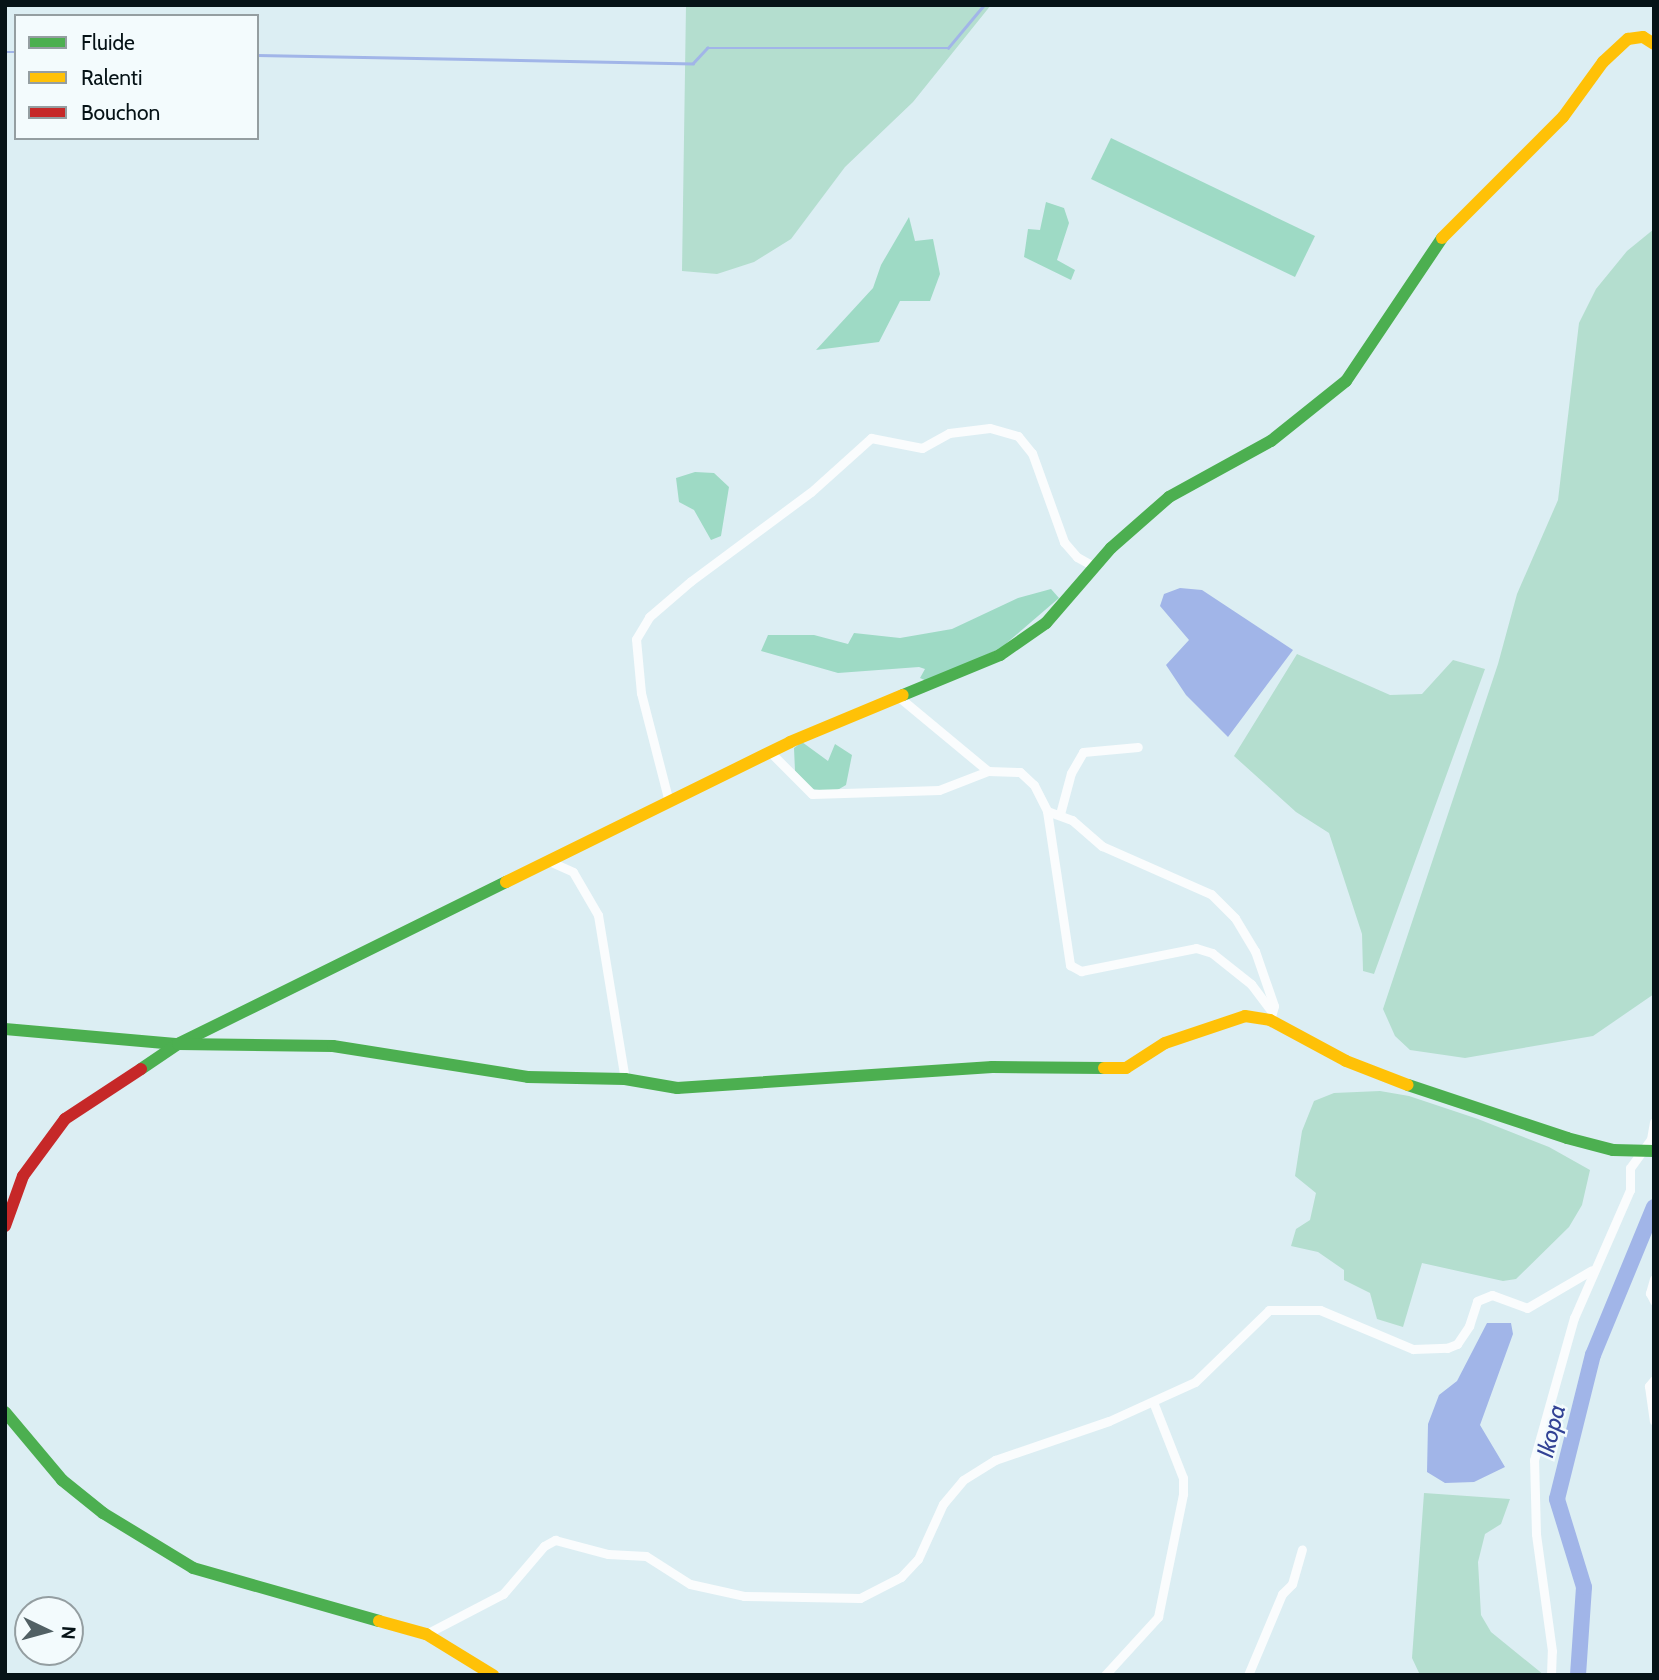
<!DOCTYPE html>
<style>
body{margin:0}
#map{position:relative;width:1659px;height:1680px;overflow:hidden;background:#dceef3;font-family:Cabin,sans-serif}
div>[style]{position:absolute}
.green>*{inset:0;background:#b4decf}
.forest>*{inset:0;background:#9edac5}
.water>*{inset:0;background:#a1b5e8}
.stream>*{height:2.5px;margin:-1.25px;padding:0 1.25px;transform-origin:1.25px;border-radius:1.25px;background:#a1b5e8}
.river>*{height:16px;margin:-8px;padding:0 8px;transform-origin:8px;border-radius:8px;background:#a1b5e8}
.street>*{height:9px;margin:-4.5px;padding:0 4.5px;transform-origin:4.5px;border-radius:4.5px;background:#fafcfd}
.fast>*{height:12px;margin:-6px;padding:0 6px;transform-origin:6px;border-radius:6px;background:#4caf50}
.slow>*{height:12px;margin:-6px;padding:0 6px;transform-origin:6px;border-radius:6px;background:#ffc107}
.jam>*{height:12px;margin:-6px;padding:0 6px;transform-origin:6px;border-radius:6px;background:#c62828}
span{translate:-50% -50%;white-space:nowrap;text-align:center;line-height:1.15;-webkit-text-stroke:5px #f3fbfd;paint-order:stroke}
.water-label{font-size:24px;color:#324295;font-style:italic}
.frame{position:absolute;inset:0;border:7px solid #061317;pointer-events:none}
.legend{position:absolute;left:14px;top:14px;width:245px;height:126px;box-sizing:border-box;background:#f3fbfd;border:2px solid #949ea1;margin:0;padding:9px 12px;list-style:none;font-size:21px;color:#061317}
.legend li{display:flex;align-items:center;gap:14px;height:35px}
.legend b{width:35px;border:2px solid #949ea1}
.north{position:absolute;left:14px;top:1596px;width:70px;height:70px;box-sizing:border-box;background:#f3fbfd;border:2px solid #949ea1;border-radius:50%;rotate:95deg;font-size:19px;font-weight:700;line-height:28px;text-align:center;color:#061317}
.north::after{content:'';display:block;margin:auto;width:24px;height:32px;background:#516064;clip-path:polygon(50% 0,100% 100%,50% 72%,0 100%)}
</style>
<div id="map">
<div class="green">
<i style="clip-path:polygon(686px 5px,991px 5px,913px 102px,845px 167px,791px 239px,754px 262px,717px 274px,682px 271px)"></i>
<i style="clip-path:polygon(1654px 229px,1654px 994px,1593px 1036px,1465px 1058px,1410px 1050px,1395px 1036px,1383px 1009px,1498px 664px,1517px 594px,1558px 500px,1579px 323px,1596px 289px,1627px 251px)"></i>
<i style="clip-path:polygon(1297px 654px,1390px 695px,1422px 694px,1453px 660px,1485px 669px,1374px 974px,1363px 971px,1362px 934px,1329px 833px,1296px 812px,1234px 756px)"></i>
<i style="clip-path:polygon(1380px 1091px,1409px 1096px,1478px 1119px,1549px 1147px,1590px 1170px,1582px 1205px,1569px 1227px,1516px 1279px,1503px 1281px,1422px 1263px,1403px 1327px,1377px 1319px,1370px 1293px,1344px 1280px,1344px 1270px,1318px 1252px,1291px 1246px,1296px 1229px,1310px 1220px,1316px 1193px,1295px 1176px,1302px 1131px,1314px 1101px,1334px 1093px)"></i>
<i style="clip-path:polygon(1424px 1493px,1510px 1499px,1501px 1524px,1485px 1534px,1478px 1562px,1481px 1615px,1491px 1632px,1544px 1675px,1420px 1675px,1412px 1658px)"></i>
</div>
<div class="forest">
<i style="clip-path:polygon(1111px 138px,1315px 236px,1295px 277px,1091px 179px)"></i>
<i style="clip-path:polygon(1046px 202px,1064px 208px,1069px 223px,1057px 260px,1075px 270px,1071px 280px,1024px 257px,1028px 229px,1040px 230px)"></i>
<i style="clip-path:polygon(909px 217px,915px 241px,933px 239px,940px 274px,930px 301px,900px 301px,879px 342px,816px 350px,873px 288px,881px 265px)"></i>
<i style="clip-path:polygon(695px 472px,714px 473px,729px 487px,721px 536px,711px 540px,694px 510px,679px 502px,676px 478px)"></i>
<i style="clip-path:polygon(1051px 589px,1059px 598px,1001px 648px,929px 682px,920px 678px,925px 669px,919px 667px,838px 673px,761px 651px,768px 635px,814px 635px,848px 644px,854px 633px,900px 638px,952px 629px,1018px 598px)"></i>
<i style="clip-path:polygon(802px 742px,828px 761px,835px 744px,852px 755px,846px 785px,834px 792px,812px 789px,795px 771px,794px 748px)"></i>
</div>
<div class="water">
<i style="clip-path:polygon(1180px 588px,1202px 590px,1293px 650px,1228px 737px,1186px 695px,1166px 665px,1189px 640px,1160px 606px,1164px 594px)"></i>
<i style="clip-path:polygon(1487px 1323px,1511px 1323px,1513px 1334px,1480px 1425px,1505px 1467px,1474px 1482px,1445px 1483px,1427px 1472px,1428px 1424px,1439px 1395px,1457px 1381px)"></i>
</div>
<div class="stream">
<i style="left:5px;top:52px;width:11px"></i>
<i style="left:257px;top:55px;width:436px;rotate:1.1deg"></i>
<i style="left:693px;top:63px;width:21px;rotate:-47deg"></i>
<i style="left:707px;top:48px;width:241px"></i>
<i style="left:948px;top:48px;width:56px;rotate:-50.1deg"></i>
</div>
<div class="river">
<i style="left:1578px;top:1675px;width:88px;rotate:-86.1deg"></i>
<i style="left:1584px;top:1587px;width:92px;rotate:-107.1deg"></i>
<i style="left:1557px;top:1499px;width:148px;rotate:-76deg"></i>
<i style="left:1593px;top:1355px;width:160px;rotate:-67.6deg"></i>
</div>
<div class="street">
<i style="left:900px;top:698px;width:114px;rotate:39.7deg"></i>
<i style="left:988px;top:771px;width:32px;rotate:2deg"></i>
<i style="left:1020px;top:772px;width:19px;rotate:43deg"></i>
<i style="left:1034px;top:785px;width:29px;rotate:63deg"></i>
<i style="left:1047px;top:811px;width:27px;rotate:20deg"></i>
<i style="left:1072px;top:820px;width:40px;rotate:41deg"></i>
<i style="left:1102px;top:846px;width:119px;rotate:23.8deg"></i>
<i style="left:1211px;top:894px;width:34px;rotate:45deg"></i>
<i style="left:1235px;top:918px;width:39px;rotate:59deg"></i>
<i style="left:1255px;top:951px;width:58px;rotate:70.9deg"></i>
<i style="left:1274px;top:1006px;width:15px;rotate:106deg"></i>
<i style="left:770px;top:752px;width:59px;rotate:45deg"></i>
<i style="left:812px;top:794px;width:127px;rotate:-1.8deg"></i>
<i style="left:939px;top:790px;width:53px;rotate:-21.2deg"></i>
<i style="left:669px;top:802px;width:113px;rotate:-104.4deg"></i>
<i style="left:641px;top:693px;width:54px;rotate:-95.3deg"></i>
<i style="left:636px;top:639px;width:26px;rotate:-59deg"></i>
<i style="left:649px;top:617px;width:55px;rotate:-40.6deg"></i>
<i style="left:691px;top:581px;width:149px;rotate:-36.6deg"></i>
<i style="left:811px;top:492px;width:81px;rotate:-42deg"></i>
<i style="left:871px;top:438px;width:52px;rotate:11.1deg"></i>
<i style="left:922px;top:448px;width:31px;rotate:-29deg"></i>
<i style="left:949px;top:433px;width:41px;rotate:-7deg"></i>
<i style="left:990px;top:428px;width:29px;rotate:16deg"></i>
<i style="left:1018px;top:436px;width:22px;rotate:51deg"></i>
<i style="left:1032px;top:453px;width:95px;rotate:70.2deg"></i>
<i style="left:1064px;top:542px;width:20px;rotate:49deg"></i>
<i style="left:1077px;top:557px;width:21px;rotate:29deg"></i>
<i style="left:1047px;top:811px;width:156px;rotate:81.5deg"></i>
<i style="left:1070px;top:965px;width:13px;rotate:29deg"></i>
<i style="left:1081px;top:971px;width:117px;rotate:-11.3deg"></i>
<i style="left:1196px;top:948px;width:17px;rotate:17deg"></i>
<i style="left:1212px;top:953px;width:50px;rotate:38.5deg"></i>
<i style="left:1251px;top:984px;width:35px;rotate:53deg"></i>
<i style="left:1060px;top:814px;width:42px;rotate:-75deg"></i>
<i style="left:1071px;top:773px;width:24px;rotate:-60deg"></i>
<i style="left:1083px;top:752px;width:55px;rotate:-5.2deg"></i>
<i style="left:551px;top:862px;width:24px;rotate:24deg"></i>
<i style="left:573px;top:872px;width:50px;rotate:59.8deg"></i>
<i style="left:598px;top:915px;width:166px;rotate:80.7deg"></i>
<i style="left:1654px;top:1279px;width:15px;rotate:106deg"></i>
<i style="left:1650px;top:1293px;width:9px;rotate:63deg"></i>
<i style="left:1654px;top:1380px;width:8px;rotate:130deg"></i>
<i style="left:1649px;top:1386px;width:35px;rotate:82deg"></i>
<i style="left:426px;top:1634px;width:87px;rotate:-27.5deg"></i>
<i style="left:503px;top:1594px;width:63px;rotate:-49.5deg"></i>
<i style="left:544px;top:1546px;width:13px;rotate:-29deg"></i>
<i style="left:555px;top:1540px;width:55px;rotate:14.8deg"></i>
<i style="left:608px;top:1554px;width:38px;rotate:3deg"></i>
<i style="left:646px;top:1556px;width:52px;rotate:32.5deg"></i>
<i style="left:690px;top:1584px;width:55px;rotate:12.5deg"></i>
<i style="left:744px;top:1596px;width:116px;rotate:1deg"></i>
<i style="left:860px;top:1598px;width:46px;rotate:-27.1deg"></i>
<i style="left:901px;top:1577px;width:25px;rotate:-47deg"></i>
<i style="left:918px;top:1559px;width:60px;rotate:-65.6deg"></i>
<i style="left:943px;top:1504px;width:31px;rotate:-50deg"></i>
<i style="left:963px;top:1480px;width:38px;rotate:-32deg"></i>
<i style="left:995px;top:1460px;width:120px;rotate:-18.9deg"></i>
<i style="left:1109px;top:1421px;width:94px;rotate:-24.4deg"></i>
<i style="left:1195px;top:1382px;width:103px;rotate:-44.2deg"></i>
<i style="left:1269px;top:1310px;width:51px"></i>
<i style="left:1320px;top:1310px;width:101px;rotate:22.8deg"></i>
<i style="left:1413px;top:1349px;width:34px;rotate:-2deg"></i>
<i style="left:1447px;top:1348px;width:11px;rotate:-22deg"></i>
<i style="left:1457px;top:1344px;width:22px;rotate:-56deg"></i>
<i style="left:1469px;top:1326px;width:26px;rotate:-72deg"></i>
<i style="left:1477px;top:1301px;width:16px;rotate:-22deg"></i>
<i style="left:1492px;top:1295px;width:37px;rotate:20deg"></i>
<i style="left:1527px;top:1308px;width:75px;rotate:-30.3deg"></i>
<i style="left:1105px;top:1675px;width:79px;rotate:-47.6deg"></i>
<i style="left:1158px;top:1617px;width:126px;rotate:-78.5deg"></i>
<i style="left:1183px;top:1494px;width:16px;rotate:-90deg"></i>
<i style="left:1183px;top:1478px;width:82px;rotate:-111.5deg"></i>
<i style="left:1248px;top:1675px;width:88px;rotate:-67.2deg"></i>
<i style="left:1282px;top:1594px;width:14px;rotate:-45deg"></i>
<i style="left:1292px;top:1584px;width:36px;rotate:-74deg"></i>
<i style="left:1551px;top:1675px;width:24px;rotate:-88deg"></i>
<i style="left:1552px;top:1651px;width:118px;rotate:-97.8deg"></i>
<i style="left:1536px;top:1534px;width:74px;rotate:-91.5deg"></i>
<i style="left:1534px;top:1460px;width:148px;rotate:-74.3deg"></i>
<i style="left:1574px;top:1318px;width:140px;rotate:-66.4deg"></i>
<i style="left:1630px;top:1190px;width:22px;rotate:-90deg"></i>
<i style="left:1630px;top:1168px;width:36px;rotate:-54deg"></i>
<i style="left:1651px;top:1139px;width:17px;rotate:-80deg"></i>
</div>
<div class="fast">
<i style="left:903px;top:695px;width:105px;rotate:-22.4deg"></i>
<i style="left:1000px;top:655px;width:56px;rotate:-34.8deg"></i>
<i style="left:1046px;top:623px;width:99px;rotate:-49.1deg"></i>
<i style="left:1111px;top:548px;width:77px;rotate:-41.3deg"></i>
<i style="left:1169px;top:497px;width:116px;rotate:-28.8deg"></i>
<i style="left:1271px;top:441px;width:96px;rotate:-38.7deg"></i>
<i style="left:1346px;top:381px;width:172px;rotate:-56.1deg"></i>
<i style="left:5px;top:1029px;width:174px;rotate:5deg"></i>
<i style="left:178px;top:1044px;width:366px;rotate:-26.3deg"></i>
<i style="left:141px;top:1069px;width:45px;rotate:-34deg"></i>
<i style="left:178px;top:1044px;width:155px;rotate:0.7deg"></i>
<i style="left:333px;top:1046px;width:197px;rotate:9deg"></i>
<i style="left:528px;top:1077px;width:97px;rotate:1.2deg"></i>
<i style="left:625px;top:1079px;width:53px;rotate:9.8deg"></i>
<i style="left:677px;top:1088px;width:316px;rotate:-3.8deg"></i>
<i style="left:992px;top:1067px;width:112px;rotate:0.5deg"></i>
<i style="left:1408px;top:1085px;width:168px;rotate:18.4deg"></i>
<i style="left:1567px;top:1138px;width:48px;rotate:14.6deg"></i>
<i style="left:1613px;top:1150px;width:41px;rotate:1.4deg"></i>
<i style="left:5px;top:1412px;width:89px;rotate:50deg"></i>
<i style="left:62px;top:1480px;width:53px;rotate:38.8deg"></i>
<i style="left:103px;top:1513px;width:105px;rotate:31.4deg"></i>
<i style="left:193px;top:1568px;width:193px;rotate:15.9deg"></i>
</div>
<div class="slow">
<i style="left:1442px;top:238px;width:171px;rotate:-45deg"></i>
<i style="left:1563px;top:117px;width:68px;rotate:-54deg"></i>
<i style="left:1603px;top:62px;width:34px;rotate:-43deg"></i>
<i style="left:1628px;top:39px;width:15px;rotate:-8deg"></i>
<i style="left:1643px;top:37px;width:13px;rotate:32deg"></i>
<i style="left:506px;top:882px;width:317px;rotate:-26.2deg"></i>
<i style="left:790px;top:742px;width:122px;rotate:-22.6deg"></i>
<i style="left:1104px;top:1068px;width:22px"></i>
<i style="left:1126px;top:1068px;width:46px;rotate:-32.7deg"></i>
<i style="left:1165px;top:1043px;width:84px;rotate:-18.6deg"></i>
<i style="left:1245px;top:1016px;width:25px;rotate:9deg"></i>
<i style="left:1270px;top:1020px;width:86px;rotate:28.3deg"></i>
<i style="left:1346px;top:1061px;width:66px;rotate:21.2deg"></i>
<i style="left:379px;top:1621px;width:49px;rotate:15.5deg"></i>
<i style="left:426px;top:1634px;width:79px;rotate:31.5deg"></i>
</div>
<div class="jam">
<i style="left:5px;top:1226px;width:53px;rotate:-70.2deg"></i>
<i style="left:23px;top:1176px;width:71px;rotate:-53.6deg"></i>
<i style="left:65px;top:1119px;width:91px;rotate:-33.3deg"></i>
</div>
<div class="water-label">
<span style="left:1551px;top:1431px;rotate:-76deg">Ikopa</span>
</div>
<div class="frame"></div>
<ul class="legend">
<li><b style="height:9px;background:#4caf50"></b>Fluide</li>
<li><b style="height:9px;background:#ffc107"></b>Ralenti</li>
<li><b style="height:9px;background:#c62828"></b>Bouchon</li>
</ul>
<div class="north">N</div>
</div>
